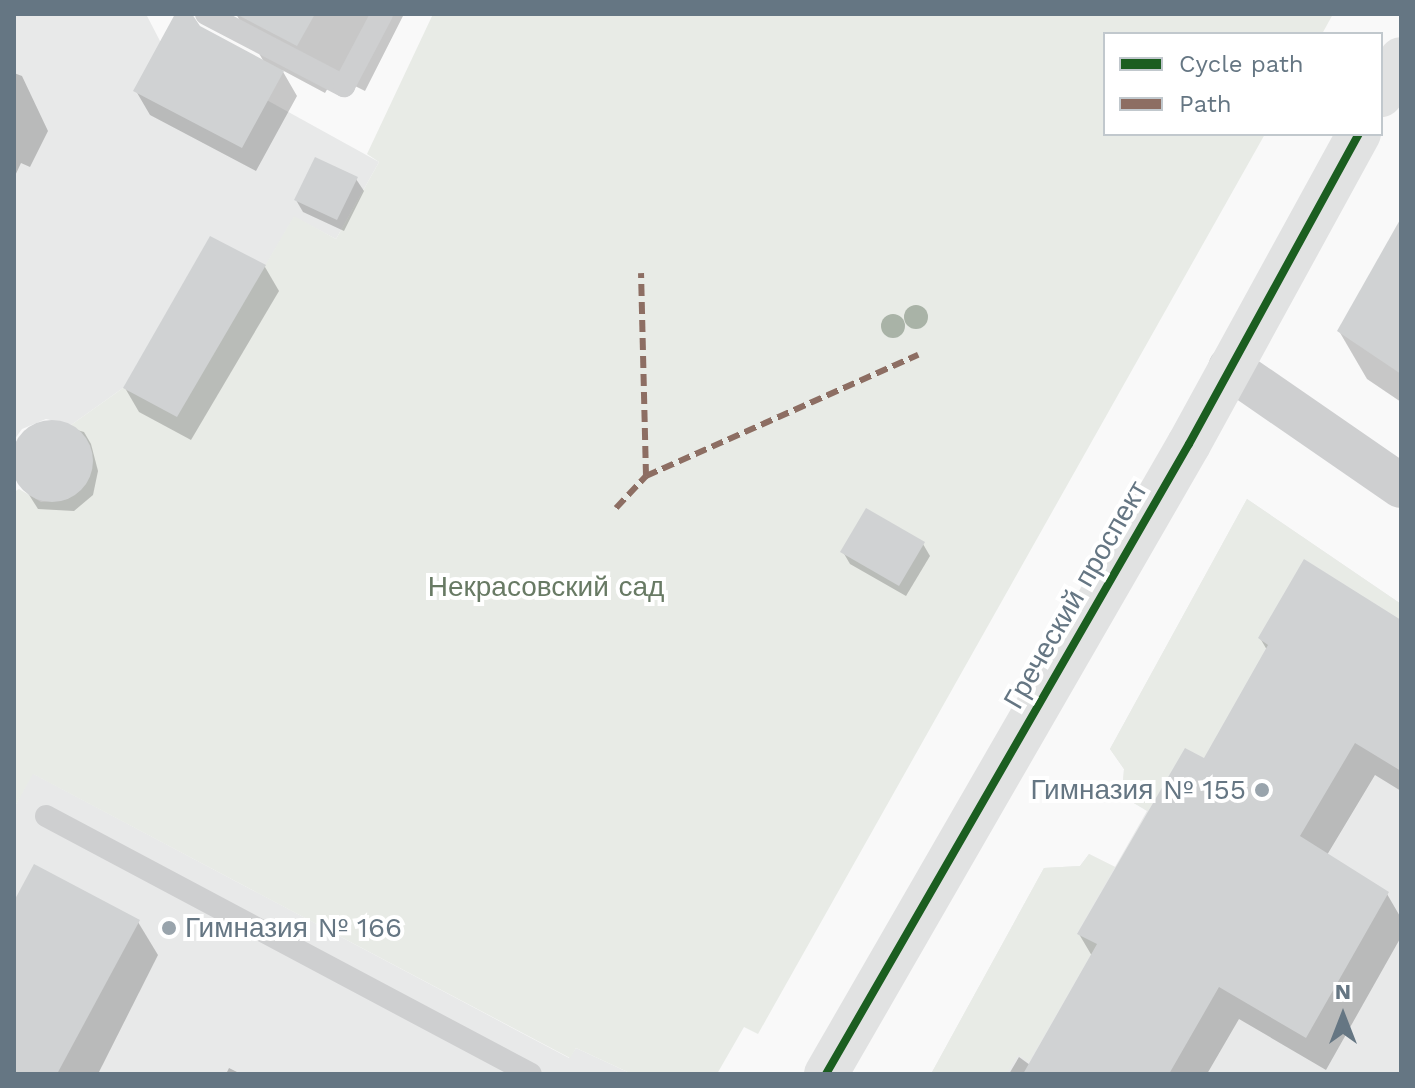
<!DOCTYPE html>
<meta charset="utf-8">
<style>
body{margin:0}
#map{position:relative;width:1415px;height:1088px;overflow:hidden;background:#f9f9f9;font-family:"Work Sans",sans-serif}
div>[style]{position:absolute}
.built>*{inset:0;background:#e8e9e9}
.green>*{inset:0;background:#e8ebe6}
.shadow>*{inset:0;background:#0003}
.building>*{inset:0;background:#d0d2d3}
.round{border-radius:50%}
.lane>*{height:22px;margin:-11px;padding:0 11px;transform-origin:11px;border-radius:11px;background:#cecfd0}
.street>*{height:44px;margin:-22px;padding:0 22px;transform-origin:22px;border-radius:22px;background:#cecfd0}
.secondary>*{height:44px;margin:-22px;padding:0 22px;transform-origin:22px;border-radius:22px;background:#e1e2e2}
.quiet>*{height:6px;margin-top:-3px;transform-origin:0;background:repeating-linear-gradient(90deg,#8d6e63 0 12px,transparent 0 18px)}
.cycleway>*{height:8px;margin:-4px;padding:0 4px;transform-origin:4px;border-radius:4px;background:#1b5e20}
.trees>*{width:24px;height:24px;margin:-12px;border-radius:50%;background:#a9b3a7}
.dots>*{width:22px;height:22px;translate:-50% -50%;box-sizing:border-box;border:4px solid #fff;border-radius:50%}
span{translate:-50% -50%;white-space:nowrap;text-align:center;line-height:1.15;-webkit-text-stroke:8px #fff;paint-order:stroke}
.park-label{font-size:28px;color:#687a64}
.street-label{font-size:28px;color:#657683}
.poi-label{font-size:28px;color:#657683}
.right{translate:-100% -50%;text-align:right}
.left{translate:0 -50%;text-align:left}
.frame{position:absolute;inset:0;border:16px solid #657683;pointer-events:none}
.legend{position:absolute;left:1103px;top:32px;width:280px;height:104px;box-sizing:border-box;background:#fff;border:2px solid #c1c8cd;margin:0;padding:10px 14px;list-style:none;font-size:24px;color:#657683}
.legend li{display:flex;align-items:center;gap:16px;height:40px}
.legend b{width:40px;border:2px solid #c1c8cd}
.north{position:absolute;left:1303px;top:976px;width:80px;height:80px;-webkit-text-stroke:6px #fff;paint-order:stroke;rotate:0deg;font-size:22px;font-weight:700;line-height:32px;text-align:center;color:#657683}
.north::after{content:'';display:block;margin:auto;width:28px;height:36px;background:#657683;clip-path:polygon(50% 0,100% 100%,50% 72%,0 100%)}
</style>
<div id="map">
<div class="built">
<i style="clip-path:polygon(14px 14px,146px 14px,160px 41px,379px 162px,336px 239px,294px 217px,177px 417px,123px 388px,71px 425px,46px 419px,22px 429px,14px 440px)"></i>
<i style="clip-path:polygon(1247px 499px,1401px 604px,1401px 1074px,931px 1074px,1044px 868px,1080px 866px,1089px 854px,1115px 867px,1147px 811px,1122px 796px,1124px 769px,1110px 749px)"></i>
<i style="clip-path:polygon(32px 773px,569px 1058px,576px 1048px,632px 1074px,14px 1074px,14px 808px)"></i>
</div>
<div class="green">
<i style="clip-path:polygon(433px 14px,1333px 14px,1322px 34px,1105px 34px,1105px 134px,1265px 134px,758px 1034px,744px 1027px,717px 1074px,632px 1074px,576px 1048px,570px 1058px,33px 774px,14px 808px,14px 492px,19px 489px,41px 502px,67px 499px,78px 492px,87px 482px,92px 457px,88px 444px,71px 425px,123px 388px,177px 416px,294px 216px,336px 239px,379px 162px,367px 154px)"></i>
<i style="clip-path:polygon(1247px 499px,1401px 604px,1401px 620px,1304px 559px,1258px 638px,1268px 645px,1204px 758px,1185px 748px,1148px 811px,1122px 796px,1124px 769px,1110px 749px)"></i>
<i style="clip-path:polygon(1089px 854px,1115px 867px,1077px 933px,1097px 944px,1029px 1062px,1018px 1055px,1006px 1074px,931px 1074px,1044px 868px,1080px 866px)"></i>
</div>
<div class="shadow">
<i style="clip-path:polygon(236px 14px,404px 14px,365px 91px,335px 76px,325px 93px,282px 70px,297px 96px,256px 171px,150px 115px,136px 91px,264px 62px)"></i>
<i style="clip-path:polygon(14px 73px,22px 76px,48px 131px,30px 167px,21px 163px,14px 178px)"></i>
<i style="clip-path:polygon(356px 179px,364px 191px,344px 231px,303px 212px,296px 200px)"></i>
<i style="clip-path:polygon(1401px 222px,1401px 402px,1367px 379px,1339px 331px)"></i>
<i style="clip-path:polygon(211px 238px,265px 267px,279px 291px,191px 440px,139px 412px,125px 388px)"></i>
<i style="clip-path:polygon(46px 421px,84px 432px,91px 444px,98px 471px,93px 495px,74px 511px,38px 509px,14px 471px,24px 431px)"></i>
<i style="clip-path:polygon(923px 544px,930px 556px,906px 596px,850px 564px,843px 552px)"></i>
<i style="clip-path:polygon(1401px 622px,1401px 791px,1375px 775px,1327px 855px,1387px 894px,1401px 918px,1401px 937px,1326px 1070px,1239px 1019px,1207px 1074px,1009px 1074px,1019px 1057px,1030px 1065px,1092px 956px,1079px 934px,1204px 761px,1267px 650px,1260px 638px)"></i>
<i style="clip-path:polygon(14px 905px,138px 922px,158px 955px,98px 1074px,14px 1074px)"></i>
<i style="clip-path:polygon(229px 1068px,241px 1074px,226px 1074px)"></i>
</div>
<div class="building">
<i style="clip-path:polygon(175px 14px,192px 14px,200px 26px,284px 71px,242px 148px,133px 91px)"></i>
<i style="clip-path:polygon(236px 14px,315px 14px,297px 46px)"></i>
<i style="clip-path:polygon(315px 157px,358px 177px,337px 220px,294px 200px)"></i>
<i style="clip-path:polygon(1401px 218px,1401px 374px,1337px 331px)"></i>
<i style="clip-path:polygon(210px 236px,266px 265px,177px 417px,123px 388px)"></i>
<i class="round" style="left:11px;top:420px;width:82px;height:82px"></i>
<i style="clip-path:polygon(866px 508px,925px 542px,899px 586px,840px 552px)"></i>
<i style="clip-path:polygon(1304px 559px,1401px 620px,1401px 771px,1355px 743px,1300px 836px,1389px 892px,1306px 1038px,1219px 987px,1169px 1074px,1023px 1074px,1097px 944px,1077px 934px,1185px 748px,1204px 758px,1268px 645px,1258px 638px)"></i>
<i style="clip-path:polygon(34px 864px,140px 920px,57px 1074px,14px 1074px,14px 901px)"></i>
</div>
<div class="lane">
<i style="left:206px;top:14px;width:156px;rotate:27.6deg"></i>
<i style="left:344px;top:86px;width:81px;rotate:-62.2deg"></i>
<i style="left:46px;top:816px;width:549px;rotate:28.01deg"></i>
</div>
<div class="street">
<i style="left:1230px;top:368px;width:208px;rotate:34.6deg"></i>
</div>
<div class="secondary">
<i style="left:1381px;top:95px;width:41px;rotate:-60.9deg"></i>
<i style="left:826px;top:1074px;width:727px;rotate:-60.05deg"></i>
<i style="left:1189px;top:444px;width:354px;rotate:-61.3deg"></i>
</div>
<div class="quiet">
<i style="left:646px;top:476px;width:298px;rotate:-24deg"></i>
<i style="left:616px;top:508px;width:44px;rotate:-46.8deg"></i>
<i style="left:646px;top:476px;width:203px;rotate:-91.4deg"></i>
</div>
<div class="cycleway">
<i style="left:826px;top:1074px;width:727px;rotate:-60.05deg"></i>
<i style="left:1189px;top:444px;width:354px;rotate:-61.3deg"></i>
</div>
<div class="trees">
<i style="left:916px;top:317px"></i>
<i style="left:893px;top:326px"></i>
</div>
<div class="dots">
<i style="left:1262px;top:790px;background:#99a4ac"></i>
<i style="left:169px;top:928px;background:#99a4ac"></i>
</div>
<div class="park-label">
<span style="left:546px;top:587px">Некрасовский сад</span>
</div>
<div class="street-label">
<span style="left:1076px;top:595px;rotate:-60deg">Греческий проспект</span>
</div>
<div class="poi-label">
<span class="right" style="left:1246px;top:790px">Гимназия № 155</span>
<span class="left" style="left:185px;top:928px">Гимназия № 166</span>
</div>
<div class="frame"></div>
<ul class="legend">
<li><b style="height:10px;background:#1b5e20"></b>Cycle path</li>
<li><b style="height:10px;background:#8d6e63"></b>Path</li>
</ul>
<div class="north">N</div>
</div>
